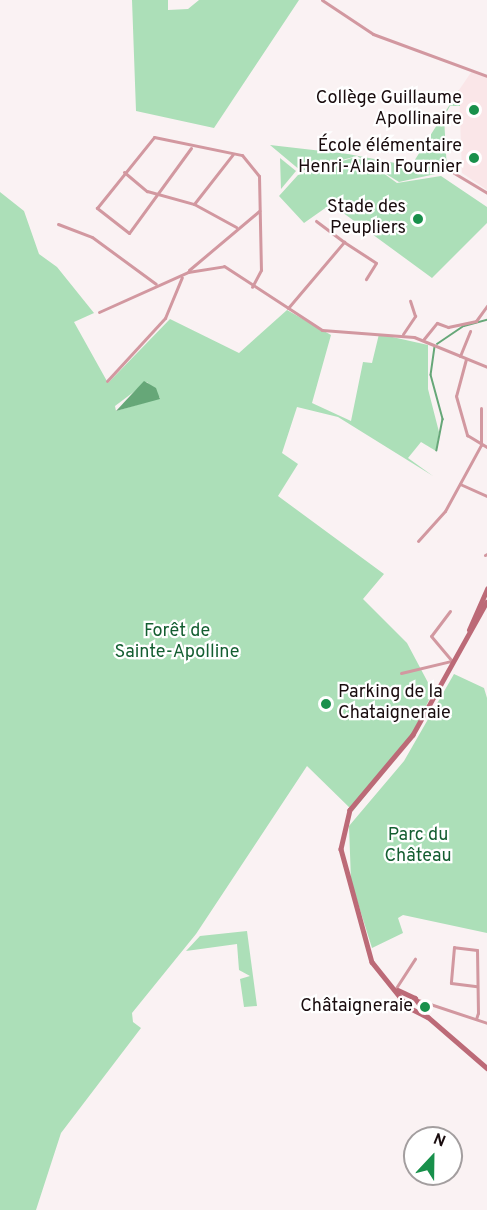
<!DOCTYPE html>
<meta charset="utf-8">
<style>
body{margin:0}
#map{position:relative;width:487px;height:1210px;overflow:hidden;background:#faf2f3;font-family:Overpass,sans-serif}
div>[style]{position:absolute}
.built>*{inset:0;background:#fae6e8}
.green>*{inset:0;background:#acdfb8}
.water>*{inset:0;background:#66a778}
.stream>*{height:1.5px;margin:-0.75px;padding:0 0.75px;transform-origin:0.75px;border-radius:0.75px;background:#66a778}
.street>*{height:3px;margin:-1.5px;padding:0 1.5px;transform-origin:1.5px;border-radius:1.5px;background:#d298a0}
.secondary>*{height:4.5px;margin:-2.25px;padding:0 2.25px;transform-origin:2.25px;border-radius:2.25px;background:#bc6a77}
.dots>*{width:16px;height:16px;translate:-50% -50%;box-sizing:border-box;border:3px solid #fff;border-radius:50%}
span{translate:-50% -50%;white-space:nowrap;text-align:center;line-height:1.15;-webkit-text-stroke:4.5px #fff;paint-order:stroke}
.poi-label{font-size:18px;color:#190c0e}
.right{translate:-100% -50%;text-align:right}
.left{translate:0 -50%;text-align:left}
.park-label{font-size:18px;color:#145e31}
.north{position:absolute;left:403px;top:1126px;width:60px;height:60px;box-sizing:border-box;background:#fff;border:2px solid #a39e9f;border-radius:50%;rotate:22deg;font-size:16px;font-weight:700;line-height:24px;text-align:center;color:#190c0e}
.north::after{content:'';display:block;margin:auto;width:21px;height:27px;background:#18904b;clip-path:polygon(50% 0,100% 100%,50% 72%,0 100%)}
</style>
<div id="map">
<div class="built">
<i style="clip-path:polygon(472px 71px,487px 77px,487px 190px,462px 173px,459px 90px)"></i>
</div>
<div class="green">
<i style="clip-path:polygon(132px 0,168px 0,168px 10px,188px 9px,199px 0,299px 0,214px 128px,136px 111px)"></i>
<i style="clip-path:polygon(459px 90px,460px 106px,450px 106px,444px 117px,447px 171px,440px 173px,399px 182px,357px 156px,301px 171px,270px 145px,348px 154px,411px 166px)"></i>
<i style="clip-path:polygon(280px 158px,296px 171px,281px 189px)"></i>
<i style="clip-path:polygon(352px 158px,365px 160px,397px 183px,441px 176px,487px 207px,487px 223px,432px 278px,331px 204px,304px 223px,279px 196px,298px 175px)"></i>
<i style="clip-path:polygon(evenodd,0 192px,24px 211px,39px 254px,57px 267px,94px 313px,74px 322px,108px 383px,170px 319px,239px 353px,287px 310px,331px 335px,312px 403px,351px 421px,363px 362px,372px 363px,379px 334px,428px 345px,428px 389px,439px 432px,436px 451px,421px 442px,408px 458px,433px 476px,338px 417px,297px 407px,282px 453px,298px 464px,278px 496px,384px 574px,363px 599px,407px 643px,433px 692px,407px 744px,353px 811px,307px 766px,196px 934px,132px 1013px,133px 1022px,141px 1028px,61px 1133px,36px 1210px,0 1210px,0 192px,147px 382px,160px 398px,116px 411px,115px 406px,147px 382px)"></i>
<i style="clip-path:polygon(454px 674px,484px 688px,487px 698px,487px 933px,403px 915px,398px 918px,403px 933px,372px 948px,351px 881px,349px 826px,404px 761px)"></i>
<i style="clip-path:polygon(247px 931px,257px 1006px,244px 1007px,240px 979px,250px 976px,239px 970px,237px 944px,186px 951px,200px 936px)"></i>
</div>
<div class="water">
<i style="clip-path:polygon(144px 381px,156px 388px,160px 399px,116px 411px)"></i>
</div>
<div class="stream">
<i style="left:437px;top:344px;width:32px;rotate:-34deg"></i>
<i style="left:464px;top:326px;width:24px;rotate:-15deg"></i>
<i style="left:435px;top:347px;width:28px;rotate:98deg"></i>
<i style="left:431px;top:375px;width:46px;rotate:74.7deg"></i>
<i style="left:443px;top:419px;width:32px;rotate:101deg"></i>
</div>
<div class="street">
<i style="left:322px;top:0;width:61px;rotate:33.7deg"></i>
<i style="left:373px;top:34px;width:121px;rotate:20.2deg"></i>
<i style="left:191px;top:148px;width:105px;rotate:126.1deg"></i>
<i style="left:129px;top:233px;width:41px;rotate:-142deg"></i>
<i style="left:97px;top:208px;width:91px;rotate:-51.2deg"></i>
<i style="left:154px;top:137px;width:90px;rotate:11.6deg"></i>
<i style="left:242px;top:155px;width:27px;rotate:51deg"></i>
<i style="left:259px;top:176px;width:94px;rotate:88.8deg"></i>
<i style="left:261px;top:270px;width:19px;rotate:118deg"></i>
<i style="left:124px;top:172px;width:30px;rotate:40deg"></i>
<i style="left:147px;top:191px;width:49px;rotate:15.5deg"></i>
<i style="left:194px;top:204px;width:48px;rotate:28.7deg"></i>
<i style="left:454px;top:173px;width:39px;rotate:31deg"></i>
<i style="left:194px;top:204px;width:63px;rotate:-52deg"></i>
<i style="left:58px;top:224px;width:36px;rotate:21deg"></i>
<i style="left:92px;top:237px;width:79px;rotate:36.3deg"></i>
<i style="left:344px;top:242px;width:38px;rotate:33deg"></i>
<i style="left:376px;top:263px;width:19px;rotate:122deg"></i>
<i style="left:189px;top:270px;width:92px;rotate:-40.1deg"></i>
<i style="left:288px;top:308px;width:87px;rotate:-49.7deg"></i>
<i style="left:344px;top:242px;width:35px;rotate:-143deg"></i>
<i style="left:99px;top:312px;width:98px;rotate:-24.2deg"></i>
<i style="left:188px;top:272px;width:36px;rotate:-9deg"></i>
<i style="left:224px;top:266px;width:117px;rotate:33.1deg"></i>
<i style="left:322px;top:330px;width:92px;rotate:4.4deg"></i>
<i style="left:414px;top:337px;width:79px;rotate:22.3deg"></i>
<i style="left:403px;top:334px;width:22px;rotate:-56deg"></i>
<i style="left:415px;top:316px;width:16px;rotate:-108deg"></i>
<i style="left:423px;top:340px;width:22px;rotate:-51deg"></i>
<i style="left:437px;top:323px;width:12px;rotate:20deg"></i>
<i style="left:448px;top:327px;width:29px;rotate:-12deg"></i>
<i style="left:476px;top:321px;width:19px;rotate:-54deg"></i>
<i style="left:460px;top:356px;width:27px;rotate:-68deg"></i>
<i style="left:466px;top:359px;width:38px;rotate:105deg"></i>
<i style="left:456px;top:396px;width:41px;rotate:74.2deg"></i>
<i style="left:467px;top:435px;width:23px;rotate:31deg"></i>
<i style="left:107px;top:381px;width:86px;rotate:-47.4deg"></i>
<i style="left:165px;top:318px;width:44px;rotate:-67.5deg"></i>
<i style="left:460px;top:484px;width:30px;rotate:24deg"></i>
<i style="left:418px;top:541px;width:40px;rotate:-48deg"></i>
<i style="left:445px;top:511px;width:75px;rotate:-61.4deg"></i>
<i style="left:481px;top:445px;width:37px;rotate:-90deg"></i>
<i style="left:485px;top:555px;width:2px;rotate:-27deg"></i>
<i style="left:450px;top:611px;width:31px;rotate:127deg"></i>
<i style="left:431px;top:636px;width:34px;rotate:50deg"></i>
<i style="left:401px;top:673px;width:51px;rotate:-13.5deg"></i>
<i style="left:396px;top:988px;width:35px;rotate:-57deg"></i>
<i style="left:418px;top:1000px;width:73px;rotate:18.4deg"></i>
<i style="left:476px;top:1019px;width:6px;rotate:-72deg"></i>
<i style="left:478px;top:1013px;width:63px;rotate:-90.9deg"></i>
<i style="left:477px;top:950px;width:23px;rotate:-173deg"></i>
<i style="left:454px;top:947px;width:36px;rotate:95deg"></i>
<i style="left:451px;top:983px;width:26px;rotate:7deg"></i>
</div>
<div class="secondary">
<i style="left:487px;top:602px;width:152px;rotate:119.1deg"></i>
<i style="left:413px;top:735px;width:98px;rotate:130deg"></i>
<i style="left:350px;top:810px;width:40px;rotate:103deg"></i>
<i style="left:341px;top:849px;width:117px;rotate:74.7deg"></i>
<i style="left:372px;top:962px;width:58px;rotate:51.3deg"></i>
<i style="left:408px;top:1007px;width:22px;rotate:27deg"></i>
<i style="left:428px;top:1017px;width:78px;rotate:40.8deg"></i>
<i style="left:469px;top:630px;width:45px;rotate:-66.3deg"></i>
<i style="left:398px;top:990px;width:19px;rotate:25deg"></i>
<i style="left:415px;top:998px;width:17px;rotate:54deg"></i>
</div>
<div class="dots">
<i style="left:474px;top:110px;background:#18904b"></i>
<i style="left:474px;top:158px;background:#18904b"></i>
<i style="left:418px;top:219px;background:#18904b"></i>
<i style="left:326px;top:704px;background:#18904b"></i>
<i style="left:425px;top:1007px;background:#18904b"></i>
</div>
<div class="poi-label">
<span class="right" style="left:462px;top:110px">Collège Guillaume<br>Apollinaire</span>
<span class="right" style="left:462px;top:158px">École élémentaire<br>Henri-Alain Fournier</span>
<span class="right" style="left:406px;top:219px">Stade des<br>Peupliers</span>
<span class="left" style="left:338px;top:704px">Parking de la<br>Chataigneraie</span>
<span class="right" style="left:413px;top:1007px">Châtaigneraie</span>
</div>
<div class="park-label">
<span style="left:177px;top:643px">Forêt de<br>Sainte-Apolline</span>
<span style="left:418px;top:847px">Parc du<br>Château</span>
</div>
<div class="north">N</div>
</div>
